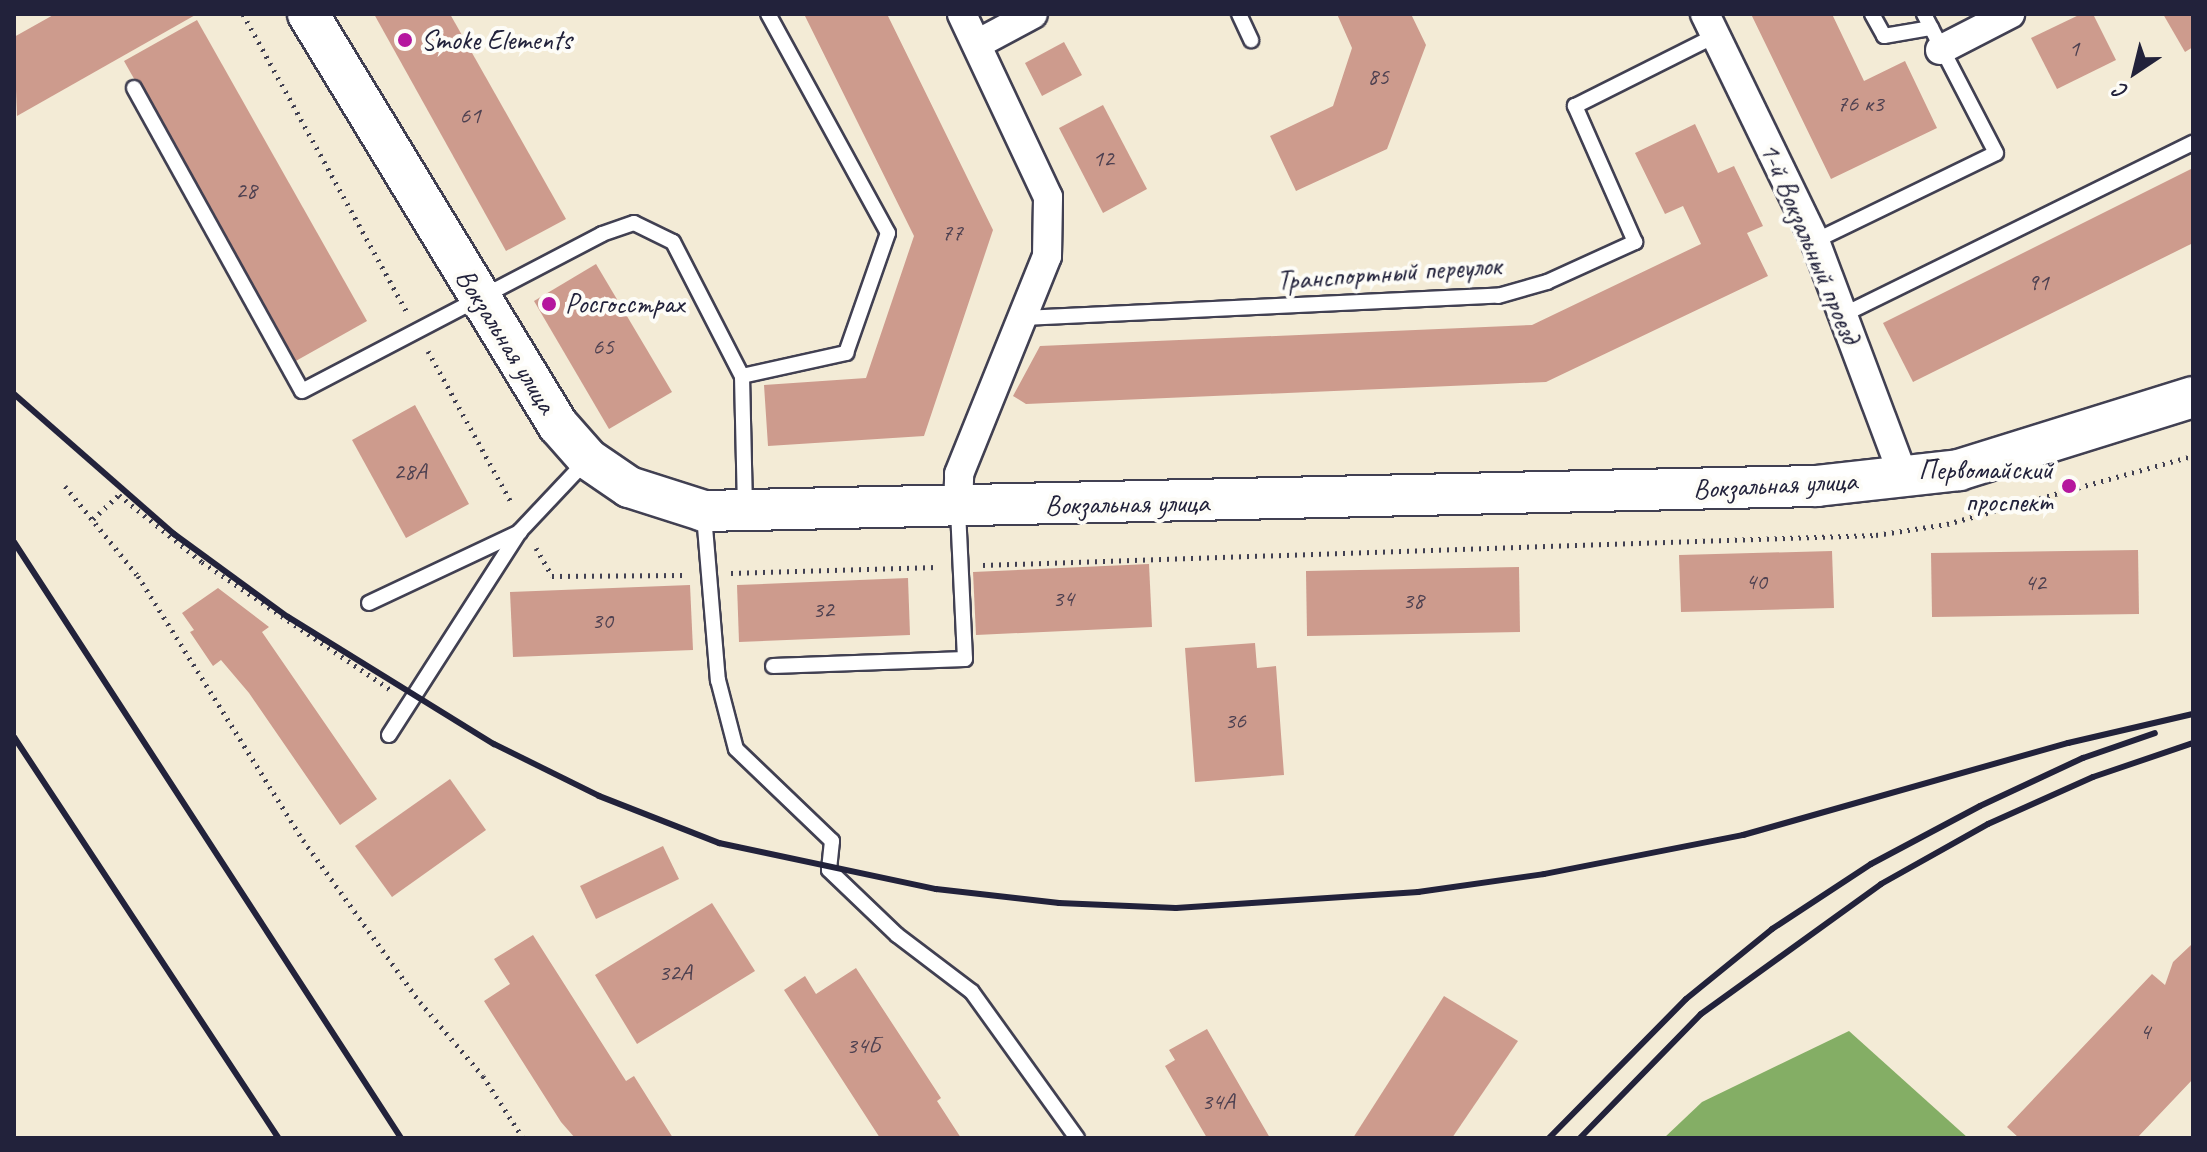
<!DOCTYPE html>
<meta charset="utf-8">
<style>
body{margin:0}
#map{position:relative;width:2207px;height:1152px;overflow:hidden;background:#f3ebd6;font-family:Caveat,sans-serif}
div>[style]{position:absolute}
.forest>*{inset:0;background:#84ae65}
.building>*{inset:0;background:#cd9b8d}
.path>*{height:5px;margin-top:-2.5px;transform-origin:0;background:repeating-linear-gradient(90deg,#414052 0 2px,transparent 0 8px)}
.roads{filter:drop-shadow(2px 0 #414052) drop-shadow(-2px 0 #414052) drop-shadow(0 2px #414052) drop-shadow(0 -2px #414052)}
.service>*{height:14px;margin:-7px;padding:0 7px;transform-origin:7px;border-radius:7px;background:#fff}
.minor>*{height:28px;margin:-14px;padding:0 14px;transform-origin:14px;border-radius:14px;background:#fff}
.secondary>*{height:40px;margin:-20px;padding:0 20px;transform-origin:20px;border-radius:20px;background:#fff}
.rail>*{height:6px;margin:-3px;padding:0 3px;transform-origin:3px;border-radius:3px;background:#22223b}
.dots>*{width:22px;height:22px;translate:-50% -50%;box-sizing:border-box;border:4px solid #fdfcf7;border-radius:50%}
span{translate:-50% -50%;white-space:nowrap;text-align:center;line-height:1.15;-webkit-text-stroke:8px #fdfcf7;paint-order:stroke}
.number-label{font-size:24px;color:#4d4050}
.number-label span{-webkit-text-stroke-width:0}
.poi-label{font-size:28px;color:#22223b}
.left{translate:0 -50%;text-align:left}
.right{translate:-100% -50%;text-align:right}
.street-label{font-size:28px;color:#22223b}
.frame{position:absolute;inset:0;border:16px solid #22223b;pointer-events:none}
.north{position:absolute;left:2095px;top:32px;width:80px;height:80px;-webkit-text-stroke:6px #fdfcf7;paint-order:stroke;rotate:215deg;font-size:22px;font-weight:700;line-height:32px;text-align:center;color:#22223b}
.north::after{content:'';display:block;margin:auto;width:28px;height:36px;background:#22223b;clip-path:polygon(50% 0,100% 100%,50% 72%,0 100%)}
</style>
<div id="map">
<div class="forest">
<i style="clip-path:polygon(1849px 1031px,1968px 1138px,1664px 1138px,1702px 1102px)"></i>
</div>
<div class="building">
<i style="clip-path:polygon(55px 14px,197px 14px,17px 116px,14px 37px)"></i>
<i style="clip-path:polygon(374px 14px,450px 14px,566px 219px,506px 251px)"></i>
<i style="clip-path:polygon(804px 14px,887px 14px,993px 230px,924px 436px,768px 446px,764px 385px,866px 378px,914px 236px)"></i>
<i style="clip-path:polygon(1337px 14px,1411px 14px,1426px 45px,1387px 149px,1296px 191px,1270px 136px,1333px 106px,1352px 48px)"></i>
<i style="clip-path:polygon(1751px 14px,1832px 14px,1864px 81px,1905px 61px,1937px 128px,1831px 179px)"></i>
<i style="clip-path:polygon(2081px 14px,2093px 14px,2116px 60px,2057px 89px,2031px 38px)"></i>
<i style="clip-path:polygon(2163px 14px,2193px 14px,2193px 47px,2185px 52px)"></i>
<i style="clip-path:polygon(197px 20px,367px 321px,294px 362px,124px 61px)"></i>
<i style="clip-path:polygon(1064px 42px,1082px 75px,1042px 96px,1025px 63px)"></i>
<i style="clip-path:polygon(1103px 105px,1147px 189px,1103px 213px,1059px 128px)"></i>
<i style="clip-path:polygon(1695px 124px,1718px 173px,1734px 166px,1763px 226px,1747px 233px,1768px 276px,1546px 382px,1026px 404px,1013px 396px,1040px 346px,1532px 325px,1701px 244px,1683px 206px,1665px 214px,1635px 153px)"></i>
<i style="clip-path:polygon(2193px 168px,2193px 243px,1913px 382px,1883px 323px)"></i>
<i style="clip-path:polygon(596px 264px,672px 392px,609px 429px,534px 301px)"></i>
<i style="clip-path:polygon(415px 405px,469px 504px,406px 538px,352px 440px)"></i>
<i style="clip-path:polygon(2138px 550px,2139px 614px,1932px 617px,1931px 553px)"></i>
<i style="clip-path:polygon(1832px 551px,1834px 608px,1681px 612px,1679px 555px)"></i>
<i style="clip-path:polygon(1149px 564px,1152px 627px,976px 635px,973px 572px)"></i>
<i style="clip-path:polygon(1519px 567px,1520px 632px,1307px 636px,1306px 571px)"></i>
<i style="clip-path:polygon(908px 578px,910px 635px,739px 642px,737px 585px)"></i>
<i style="clip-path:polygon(690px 585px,693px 650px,513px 657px,510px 592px)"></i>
<i style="clip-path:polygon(218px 588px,269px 627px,262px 632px,377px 799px,340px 825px,249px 693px,221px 660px,213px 666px,190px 632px,194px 630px,182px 613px)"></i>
<i style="clip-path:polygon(1255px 643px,1257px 668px,1276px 666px,1284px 775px,1195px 782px,1185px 648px)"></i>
<i style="clip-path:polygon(450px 779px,486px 830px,392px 897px,355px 846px)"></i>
<i style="clip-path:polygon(663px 846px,679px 879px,596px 919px,580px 886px)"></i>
<i style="clip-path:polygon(712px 903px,755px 971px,637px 1044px,595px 975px)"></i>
<i style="clip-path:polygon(533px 935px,626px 1081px,634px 1076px,673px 1138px,575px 1138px,561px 1122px,484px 1001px,510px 984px,494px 959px)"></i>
<i style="clip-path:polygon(2191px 945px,2193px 1079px,2137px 1138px,2019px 1138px,2007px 1127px,2152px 974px,2165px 985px,2173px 962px)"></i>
<i style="clip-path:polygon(856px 968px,941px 1098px,937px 1101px,961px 1138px,880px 1138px,784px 990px,805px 976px,816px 994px)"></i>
<i style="clip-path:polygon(1444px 996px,1518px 1041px,1452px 1138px,1353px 1138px)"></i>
<i style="clip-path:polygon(1207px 1029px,1270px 1138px,1207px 1138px,1165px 1066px,1175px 1060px,1169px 1050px)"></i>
</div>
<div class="path">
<i style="left:243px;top:14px;width:339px;rotate:61.2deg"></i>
<i style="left:428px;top:351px;width:175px;rotate:61.2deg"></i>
<i style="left:65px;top:486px;width:116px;rotate:51deg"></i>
<i style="left:138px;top:576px;width:311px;rotate:58deg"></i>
<i style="left:303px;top:840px;width:200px;rotate:54.2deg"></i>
<i style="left:420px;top:1002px;width:97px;rotate:49.6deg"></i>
<i style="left:483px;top:1076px;width:74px;rotate:57.2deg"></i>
<i style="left:93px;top:519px;width:35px;rotate:-43deg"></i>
<i style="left:119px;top:495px;width:107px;rotate:38.9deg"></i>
<i style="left:202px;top:562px;width:228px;rotate:34.1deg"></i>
<i style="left:536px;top:548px;width:32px;rotate:60deg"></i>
<i style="left:552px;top:576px;width:133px;rotate:-0.4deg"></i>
<i style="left:983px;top:565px;width:894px;rotate:-1.92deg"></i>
<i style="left:1876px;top:535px;width:72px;rotate:-8.8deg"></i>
<i style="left:1947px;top:524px;width:255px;rotate:-15.5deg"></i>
<i style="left:731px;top:573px;width:206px;rotate:-1.7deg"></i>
</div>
<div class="roads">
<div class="service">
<i style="left:1239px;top:14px;width:29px;rotate:65deg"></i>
<i style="left:1872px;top:14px;width:25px;rotate:61deg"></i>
<i style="left:1884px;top:36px;width:48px;rotate:-9.7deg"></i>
<i style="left:134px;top:88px;width:346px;rotate:61deg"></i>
<i style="left:302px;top:391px;width:339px;rotate:-27.6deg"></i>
<i style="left:602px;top:234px;width:34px;rotate:-19deg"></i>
<i style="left:634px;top:223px;width:43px;rotate:26deg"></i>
<i style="left:673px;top:242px;width:151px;rotate:62.8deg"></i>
<i style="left:742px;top:376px;width:133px;rotate:88.7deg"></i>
<i style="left:1815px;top:241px;width:201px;rotate:-25.9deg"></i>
<i style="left:1996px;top:153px;width:157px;rotate:-117.4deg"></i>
<i style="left:1845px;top:314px;width:388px;rotate:-26.2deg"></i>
<i style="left:1023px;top:318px;width:476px;rotate:-2.7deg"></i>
<i style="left:1498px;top:296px;width:51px;rotate:-15.9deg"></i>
<i style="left:1547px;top:282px;width:97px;rotate:-24.4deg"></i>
<i style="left:1635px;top:242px;width:149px;rotate:-113.8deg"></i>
<i style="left:1575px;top:106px;width:157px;rotate:-26.6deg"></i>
<i style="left:742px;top:376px;width:107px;rotate:-12.5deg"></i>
<i style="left:846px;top:353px;width:127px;rotate:-70.7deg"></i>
<i style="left:888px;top:233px;width:250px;rotate:-118.7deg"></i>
<i style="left:704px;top:515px;width:166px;rotate:85.2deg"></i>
<i style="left:718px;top:680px;width:71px;rotate:75.4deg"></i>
<i style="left:736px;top:749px;width:133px;rotate:43.8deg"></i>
<i style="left:832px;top:841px;width:29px;rotate:96deg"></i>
<i style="left:829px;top:870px;width:94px;rotate:43.7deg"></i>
<i style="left:897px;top:935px;width:94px;rotate:37.2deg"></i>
<i style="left:972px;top:992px;width:180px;rotate:54.3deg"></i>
<i style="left:369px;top:603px;width:167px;rotate:-25.2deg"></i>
<i style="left:773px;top:666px;width:192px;rotate:-2.1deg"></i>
<i style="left:965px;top:659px;width:150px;rotate:-92.7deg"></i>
<i style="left:389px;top:735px;width:242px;rotate:-57.3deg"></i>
<i style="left:520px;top:531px;width:98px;rotate:-46.7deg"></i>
</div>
<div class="minor">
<i style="left:1705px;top:14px;width:252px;rotate:64.1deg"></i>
<i style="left:1815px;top:241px;width:253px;rotate:69.4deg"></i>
<i style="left:979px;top:43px;width:61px;rotate:-28.2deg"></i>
<i style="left:1940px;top:50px;width:79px;rotate:-27.2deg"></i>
<i style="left:958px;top:509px;width:35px;rotate:-88deg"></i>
<i style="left:959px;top:474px;width:235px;rotate:-68deg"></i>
<i style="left:1047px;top:256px;width:59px;rotate:-89deg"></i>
<i style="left:1048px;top:197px;width:202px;rotate:-115.2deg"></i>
</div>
<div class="secondary">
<i style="left:308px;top:14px;width:481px;rotate:58.7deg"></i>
<i style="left:558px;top:425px;width:45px;rotate:48.6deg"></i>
<i style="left:588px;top:459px;width:50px;rotate:34.3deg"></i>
<i style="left:629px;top:487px;width:79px;rotate:17.7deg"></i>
<i style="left:704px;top:511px;width:1113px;rotate:-1.29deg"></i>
<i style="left:1817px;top:486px;width:143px;rotate:-6.4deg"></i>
<i style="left:1959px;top:470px;width:245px;rotate:-17.3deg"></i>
</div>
</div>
<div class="rail">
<i style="left:14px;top:394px;width:213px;rotate:41.2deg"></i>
<i style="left:174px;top:534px;width:141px;rotate:36.1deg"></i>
<i style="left:288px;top:617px;width:242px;rotate:31.7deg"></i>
<i style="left:494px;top:744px;width:117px;rotate:26.3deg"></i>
<i style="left:599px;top:796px;width:129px;rotate:21.4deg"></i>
<i style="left:719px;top:843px;width:222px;rotate:12deg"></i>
<i style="left:936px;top:889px;width:124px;rotate:6.5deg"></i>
<i style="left:1059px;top:903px;width:117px;rotate:2.4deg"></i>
<i style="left:1176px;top:908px;width:243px;rotate:-3.8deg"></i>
<i style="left:1418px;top:892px;width:127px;rotate:-8.1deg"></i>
<i style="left:1544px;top:874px;width:203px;rotate:-11.1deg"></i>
<i style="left:1743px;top:835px;width:338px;rotate:-15.8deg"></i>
<i style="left:2068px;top:743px;width:128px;rotate:-13.1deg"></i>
<i style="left:14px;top:542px;width:711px;rotate:57deg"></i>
<i style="left:14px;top:737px;width:480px;rotate:56.6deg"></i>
<i style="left:1549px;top:1138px;width:195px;rotate:-45.4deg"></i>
<i style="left:1686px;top:999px;width:111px;rotate:-39.1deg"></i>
<i style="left:1772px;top:929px;width:118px;rotate:-33.3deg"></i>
<i style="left:1871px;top:864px;width:123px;rotate:-28deg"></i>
<i style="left:1980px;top:806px;width:114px;rotate:-25deg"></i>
<i style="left:2083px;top:758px;width:76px;rotate:-19.1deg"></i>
<i style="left:1580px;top:1138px;width:173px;rotate:-45.7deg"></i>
<i style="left:1701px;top:1014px;width:222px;rotate:-35.8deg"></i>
<i style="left:1881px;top:884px;width:123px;rotate:-29.3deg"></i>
<i style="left:1988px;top:824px;width:115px;rotate:-24.1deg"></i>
<i style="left:2093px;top:777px;width:106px;rotate:-18.8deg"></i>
</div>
<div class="dots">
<i style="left:405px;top:40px;background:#b5179e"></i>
<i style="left:549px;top:304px;background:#b5179e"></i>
<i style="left:2069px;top:486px;background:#b5179e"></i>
</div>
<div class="number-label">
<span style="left:2074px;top:49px">1</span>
<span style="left:1378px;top:77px">85</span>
<span style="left:1860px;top:104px">76 к3</span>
<span style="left:470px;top:116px">61</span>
<span style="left:1103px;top:159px">12</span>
<span style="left:246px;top:191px">28</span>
<span style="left:952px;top:233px">77</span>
<span style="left:2038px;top:283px">91</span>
<span style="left:603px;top:347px">65</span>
<span style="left:410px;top:472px">28А</span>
<span style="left:1756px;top:582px">40</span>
<span style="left:2035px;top:583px">42</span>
<span style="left:1063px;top:599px">34</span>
<span style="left:1413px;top:601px">38</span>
<span style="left:823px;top:610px">32</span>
<span style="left:602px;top:621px">30</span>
<span style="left:1235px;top:721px">36</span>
<span style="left:675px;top:973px">32А</span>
<span style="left:2145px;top:1032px">4</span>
<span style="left:863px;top:1046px">34Б</span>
<span style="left:1218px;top:1102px">34А</span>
</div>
<div class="poi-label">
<span class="left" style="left:421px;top:40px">Smoke Elements</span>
<span class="left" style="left:565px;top:304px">Росгосстрах</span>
<span class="right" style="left:2053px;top:486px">Первомайский<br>проспект</span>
</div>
<div class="street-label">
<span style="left:1810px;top:243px;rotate:67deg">1-й Вокзальный проезд</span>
<span style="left:1389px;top:273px;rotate:-4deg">Транспортный переулок</span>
<span style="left:506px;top:341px;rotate:58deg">Вокзальная улица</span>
<span style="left:1775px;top:485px;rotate:-3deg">Вокзальная улица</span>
<span style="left:1127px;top:504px;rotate:-1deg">Вокзальная улица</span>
</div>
<div class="frame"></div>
<div class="north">С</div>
</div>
